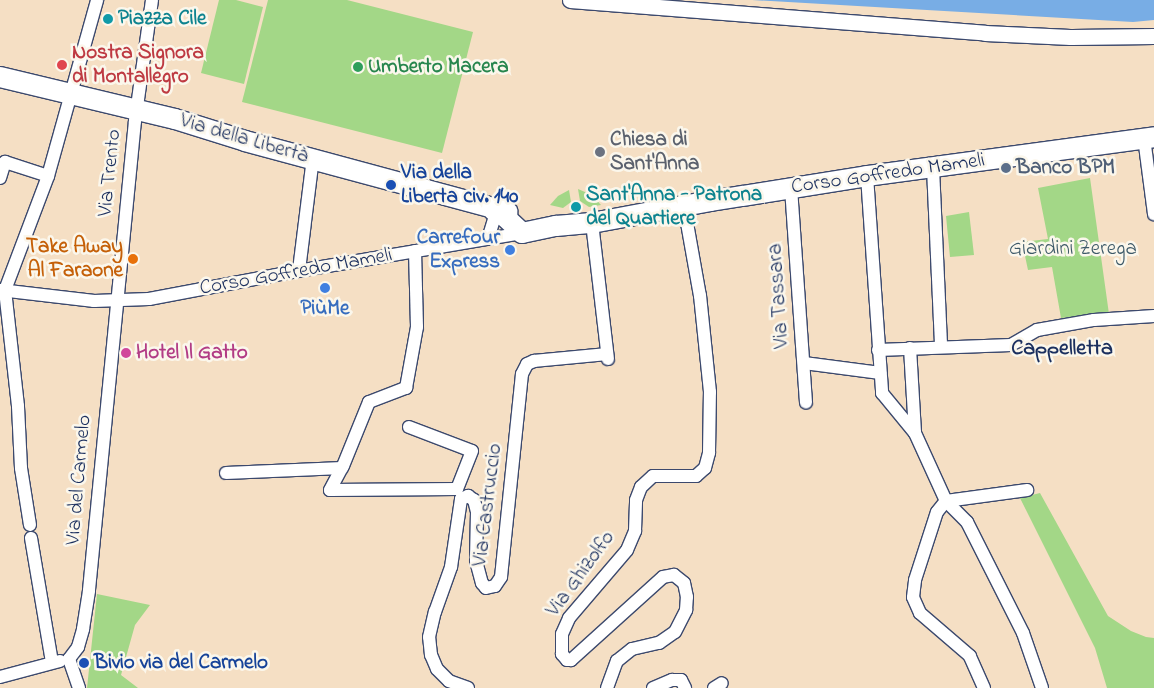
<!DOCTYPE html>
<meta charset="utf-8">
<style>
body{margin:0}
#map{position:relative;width:1154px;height:688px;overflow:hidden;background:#f5dfc4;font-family:"Indie Flower",sans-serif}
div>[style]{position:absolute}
.green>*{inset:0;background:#a3d787}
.water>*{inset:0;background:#78ade5}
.roads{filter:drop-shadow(1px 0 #3c496d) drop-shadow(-1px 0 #3c496d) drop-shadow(0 1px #3c496d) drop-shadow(0 -1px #3c496d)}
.minor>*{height:12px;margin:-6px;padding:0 6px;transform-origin:6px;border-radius:6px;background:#fff}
.tertiary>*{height:15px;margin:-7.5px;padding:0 7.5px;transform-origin:7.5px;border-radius:7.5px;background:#fff}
.primary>*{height:20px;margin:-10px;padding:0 10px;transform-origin:10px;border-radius:10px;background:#fff}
.dots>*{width:14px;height:14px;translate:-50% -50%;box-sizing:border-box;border:2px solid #fbf7ec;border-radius:50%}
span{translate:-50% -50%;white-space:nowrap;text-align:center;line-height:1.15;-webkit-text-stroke:5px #fbf7ec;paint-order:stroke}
.culture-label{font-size:21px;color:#0d838f;font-weight:700}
.left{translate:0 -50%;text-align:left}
.health-label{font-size:21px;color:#be3a42;font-weight:700}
.leisure-label{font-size:21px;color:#27864d;font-weight:700}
.street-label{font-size:21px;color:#1b2f5e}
.worship-label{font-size:21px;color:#5b616d;font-weight:700}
.service-label{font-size:21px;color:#4e5e75;font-weight:700}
.transit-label{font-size:21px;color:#164399;font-weight:700}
.shop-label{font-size:21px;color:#366cbe;font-weight:700}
.right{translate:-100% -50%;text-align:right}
.food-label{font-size:21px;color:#c56008;font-weight:700}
.park-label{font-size:21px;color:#3d5968}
.hotel-label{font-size:21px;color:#b23c85;font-weight:700}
.neighbourhood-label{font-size:22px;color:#1b2f5e;font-weight:700}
</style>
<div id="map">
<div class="green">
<i style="clip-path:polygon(219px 0,236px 0,263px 7px,244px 84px,201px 73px)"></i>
<i style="clip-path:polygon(268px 0,347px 0,473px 32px,442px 153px,242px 102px)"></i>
<i style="clip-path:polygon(1090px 178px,1109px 314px,1061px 318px,1052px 267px,1028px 270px,1022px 242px,1048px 239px,1038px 188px)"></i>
<i style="clip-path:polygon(578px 189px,592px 195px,601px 205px,589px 207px,580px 201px)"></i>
<i style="clip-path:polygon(569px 190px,571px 202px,563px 208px,550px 205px,558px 196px)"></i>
<i style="clip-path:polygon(969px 212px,974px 255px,950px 257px,946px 216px)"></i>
<i style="clip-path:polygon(1040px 493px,1108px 616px,1131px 631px,1146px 637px,1154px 638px,1154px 688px,1107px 688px,1095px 648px,1020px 498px)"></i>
<i style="clip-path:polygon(97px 594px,150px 605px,135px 625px,121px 675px,138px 688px,87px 688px)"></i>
</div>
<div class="water">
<i style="clip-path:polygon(752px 0,1154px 0,1154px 20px,1133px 22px)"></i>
</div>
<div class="roads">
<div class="minor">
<i style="left:1144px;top:138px;width:77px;rotate:82.5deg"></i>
<i style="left:933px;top:168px;width:179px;rotate:87.4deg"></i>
<i style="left:867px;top:176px;width:218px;rotate:86deg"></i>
<i style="left:882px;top:393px;width:52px;rotate:50.5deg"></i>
<i style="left:915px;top:433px;width:75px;rotate:65.5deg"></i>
<i style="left:946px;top:501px;width:30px;rotate:45deg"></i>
<i style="left:967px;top:522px;width:124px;rotate:63.2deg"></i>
<i style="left:1023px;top:633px;width:58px;rotate:70.9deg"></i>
<i style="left:0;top:178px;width:17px;rotate:-73deg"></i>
<i style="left:5px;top:162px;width:45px;rotate:18deg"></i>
<i style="left:791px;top:188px;width:215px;rotate:86deg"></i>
<i style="left:592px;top:223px;width:137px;rotate:83.3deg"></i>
<i style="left:488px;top:239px;width:24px;rotate:-73deg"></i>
<i style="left:495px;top:216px;width:5px;rotate:-101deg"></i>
<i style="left:494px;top:211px;width:5px;rotate:-143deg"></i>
<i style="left:299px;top:270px;width:113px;rotate:-82.9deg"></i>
<i style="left:0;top:290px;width:95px;rotate:6.7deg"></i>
<i style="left:94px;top:301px;width:55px;rotate:-2.1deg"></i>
<i style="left:149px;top:299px;width:146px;rotate:-10.7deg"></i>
<i style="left:292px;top:272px;width:233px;rotate:-9.6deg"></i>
<i style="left:910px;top:348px;width:85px;rotate:86.6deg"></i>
<i style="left:878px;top:350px;width:133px;rotate:-2.2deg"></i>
<i style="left:1011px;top:345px;width:30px;rotate:-30deg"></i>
<i style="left:1037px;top:330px;width:58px;rotate:-10deg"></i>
<i style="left:1094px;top:320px;width:60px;rotate:-3.8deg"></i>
<i style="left:804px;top:363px;width:77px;rotate:7.5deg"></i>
<i style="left:409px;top:427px;width:67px;rotate:20.9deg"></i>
<i style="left:472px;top:451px;width:41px;rotate:111.5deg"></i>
<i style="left:457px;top:489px;width:127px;rotate:179.5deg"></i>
<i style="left:330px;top:490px;width:27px;rotate:-62deg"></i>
<i style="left:343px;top:466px;width:69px;rotate:-67.9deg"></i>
<i style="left:369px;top:402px;width:40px;rotate:-21deg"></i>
<i style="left:406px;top:388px;width:62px;rotate:-79.8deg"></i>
<i style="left:417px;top:327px;width:76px;rotate:-91.5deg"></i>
<i style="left:226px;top:473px;width:116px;rotate:-2.5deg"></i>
<i style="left:30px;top:525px;width:58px;rotate:-99deg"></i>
<i style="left:21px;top:468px;width:62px;rotate:-92.8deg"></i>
<i style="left:18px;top:406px;width:117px;rotate:-96.4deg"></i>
<i style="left:5px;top:290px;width:122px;rotate:-69.3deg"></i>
<i style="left:48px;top:176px;width:183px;rotate:-74.4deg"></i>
<i style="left:31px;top:538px;width:126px;rotate:80.4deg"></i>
<i style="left:69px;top:659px;width:15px;rotate:-53deg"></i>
<i style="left:78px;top:647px;width:19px;rotate:-74deg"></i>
<i style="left:83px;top:629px;width:39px;rotate:-81deg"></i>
<i style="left:89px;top:590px;width:471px;rotate:-84.4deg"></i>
<i style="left:135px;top:121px;width:122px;rotate:-82deg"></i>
<i style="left:69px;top:659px;width:31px;rotate:71deg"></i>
<i style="left:0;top:677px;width:62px;rotate:-14.9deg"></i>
<i style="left:468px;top:688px;width:20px;rotate:-160deg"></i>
<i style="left:449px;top:681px;width:17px;rotate:-135deg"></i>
<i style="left:437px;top:669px;width:15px;rotate:-113deg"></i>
<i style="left:431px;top:655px;width:18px;rotate:-96deg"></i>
<i style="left:429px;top:637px;width:26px;rotate:-77deg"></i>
<i style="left:435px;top:612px;width:48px;rotate:-70.4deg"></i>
<i style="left:451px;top:567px;width:69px;rotate:-81.6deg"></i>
<i style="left:461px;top:499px;width:8px;rotate:-23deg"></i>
<i style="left:468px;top:496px;width:7px;rotate:34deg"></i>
<i style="left:474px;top:500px;width:12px;rotate:76deg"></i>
<i style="left:477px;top:512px;width:49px;rotate:91.2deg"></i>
<i style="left:476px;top:561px;width:23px;rotate:75deg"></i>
<i style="left:482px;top:583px;width:6px;rotate:51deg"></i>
<i style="left:486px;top:588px;width:9px;rotate:-13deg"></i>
<i style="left:495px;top:586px;width:11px;rotate:-56deg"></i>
<i style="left:501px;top:577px;width:204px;rotate:-84.1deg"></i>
<i style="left:522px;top:374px;width:11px;rotate:-63deg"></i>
<i style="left:527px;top:364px;width:8px;rotate:-23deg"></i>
<i style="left:534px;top:361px;width:73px;rotate:-5.5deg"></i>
<i style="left:607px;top:688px;width:29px;rotate:-70deg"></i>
<i style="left:617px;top:661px;width:19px;rotate:-39deg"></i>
<i style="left:632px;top:649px;width:28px;rotate:-13deg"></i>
<i style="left:659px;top:643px;width:19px;rotate:-35deg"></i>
<i style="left:675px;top:632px;width:25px;rotate:-63deg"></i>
<i style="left:686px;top:610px;width:13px;rotate:-86deg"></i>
<i style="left:687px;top:597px;width:14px;rotate:-102deg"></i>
<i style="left:684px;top:583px;width:13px;rotate:-141deg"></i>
<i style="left:674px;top:575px;width:11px;rotate:170deg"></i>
<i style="left:663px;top:577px;width:124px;rotate:137.9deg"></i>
<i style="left:571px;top:660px;width:4px;rotate:180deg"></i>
<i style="left:567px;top:660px;width:8px;rotate:-130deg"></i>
<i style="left:562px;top:654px;width:20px;rotate:-90deg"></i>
<i style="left:562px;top:634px;width:17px;rotate:-66deg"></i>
<i style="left:569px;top:618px;width:89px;rotate:-49.5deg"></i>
<i style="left:627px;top:550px;width:21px;rotate:-67deg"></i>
<i style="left:635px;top:531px;width:31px;rotate:-88deg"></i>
<i style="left:636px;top:500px;width:14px;rotate:-69deg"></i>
<i style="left:641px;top:487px;width:16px;rotate:-43deg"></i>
<i style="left:653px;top:476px;width:43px"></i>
<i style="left:696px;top:476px;width:12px;rotate:-42deg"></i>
<i style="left:705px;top:468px;width:16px;rotate:-75deg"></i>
<i style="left:709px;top:453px;width:61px;rotate:-89.1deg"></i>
<i style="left:710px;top:392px;width:97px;rotate:-95.9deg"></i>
<i style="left:700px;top:296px;width:91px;rotate:-100.1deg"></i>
<i style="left:653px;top:688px;width:21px;rotate:-23deg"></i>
<i style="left:672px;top:680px;width:9px"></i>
<i style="left:681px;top:680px;width:9px;rotate:63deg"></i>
<i style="left:714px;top:688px;width:9px;rotate:-32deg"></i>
<i style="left:984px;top:688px;width:35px;rotate:-114deg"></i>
<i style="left:970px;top:656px;width:66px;rotate:-139.3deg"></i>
<i style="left:920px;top:613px;width:17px;rotate:-114deg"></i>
<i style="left:913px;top:597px;width:17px;rotate:-83deg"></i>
<i style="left:915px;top:580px;width:71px;rotate:-72.1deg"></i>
<i style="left:937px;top:512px;width:14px;rotate:-51deg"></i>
<i style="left:946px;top:501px;width:82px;rotate:-7.7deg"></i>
</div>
<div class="tertiary">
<i style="left:570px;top:0;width:416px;rotate:4.5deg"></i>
<i style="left:985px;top:33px;width:85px;rotate:2.7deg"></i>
<i style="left:1070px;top:37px;width:84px;rotate:-0.7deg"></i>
</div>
<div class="primary">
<i style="left:0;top:77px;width:180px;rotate:13.5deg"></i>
<i style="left:175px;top:119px;width:73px;rotate:17.4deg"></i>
<i style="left:245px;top:141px;width:272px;rotate:15.1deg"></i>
<i style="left:494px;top:211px;width:11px;rotate:27deg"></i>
<i style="left:504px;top:216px;width:25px;rotate:43deg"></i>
<i style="left:522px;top:233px;width:35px;rotate:-12deg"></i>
<i style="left:556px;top:226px;width:36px;rotate:-5deg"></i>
<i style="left:592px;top:223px;width:121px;rotate:-10.5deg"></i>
<i style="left:711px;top:201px;width:158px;rotate:-9.1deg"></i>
<i style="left:867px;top:176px;width:290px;rotate:-7.7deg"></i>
</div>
</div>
<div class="dots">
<i style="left:108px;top:19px;background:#0f9aa8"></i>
<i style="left:62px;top:65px;background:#e0444e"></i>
<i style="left:358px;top:67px;background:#2e9e5b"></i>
<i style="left:600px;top:152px;background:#6b7280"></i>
<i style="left:1006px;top:168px;background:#5c6f8a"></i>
<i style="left:391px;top:185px;background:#1a4fb4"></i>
<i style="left:576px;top:207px;background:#0f9aa8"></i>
<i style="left:510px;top:250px;background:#3f7fe0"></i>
<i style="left:133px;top:259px;background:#e8710a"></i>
<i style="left:325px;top:288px;background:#3f7fe0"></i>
<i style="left:126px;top:353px;background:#d1479c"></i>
<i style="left:84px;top:663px;background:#1a4fb4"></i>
</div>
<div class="culture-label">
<span class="left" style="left:118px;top:19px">Piazza Cile</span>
<span class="left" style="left:586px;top:207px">Sant'Anna - Patrona<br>del Quartiere</span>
</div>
<div class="health-label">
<span class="left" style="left:72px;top:65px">Nostra Signora<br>di Montallegro</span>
</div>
<div class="leisure-label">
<span class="left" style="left:368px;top:67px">Umberto Macera</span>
</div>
<div class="street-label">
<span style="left:244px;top:139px;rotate:16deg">Via della Libertà</span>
<span style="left:110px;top:173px;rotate:-84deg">Via Trento</span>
<span style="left:888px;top:174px;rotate:-8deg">Corso Goffredo Mameli</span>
<span style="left:296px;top:272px;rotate:-10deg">Corso Goffredo Mameli</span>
<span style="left:779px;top:296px;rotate:-94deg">Via Tassara</span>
<span style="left:79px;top:480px;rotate:-85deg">Via del Carmelo</span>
<span style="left:488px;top:505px;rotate:-83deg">Via Castruccio</span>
<span style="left:581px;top:574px;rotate:-54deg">Via Ghizolfo</span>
</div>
<div class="worship-label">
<span class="left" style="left:610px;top:152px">Chiesa di<br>Sant'Anna</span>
</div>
<div class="service-label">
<span class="left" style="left:1016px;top:168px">Banco BPM</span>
</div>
<div class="transit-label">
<span class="left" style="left:401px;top:185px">Via della<br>Liberta civ. 140</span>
<span class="left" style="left:94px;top:663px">Bivio via del Carmelo</span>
</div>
<div class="shop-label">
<span class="right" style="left:500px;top:250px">Carrefour<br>Express</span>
<span style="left:325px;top:309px">PiùMe</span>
</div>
<div class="food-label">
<span class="right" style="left:123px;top:259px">Take Away<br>Al Faraone</span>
</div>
<div class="park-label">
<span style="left:1073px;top:249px">Giardini Zerega</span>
</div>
<div class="hotel-label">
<span class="left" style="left:136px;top:353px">Hotel Il Gatto</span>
</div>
<div class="neighbourhood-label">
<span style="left:1062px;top:350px">Cappelletta</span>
</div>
</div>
